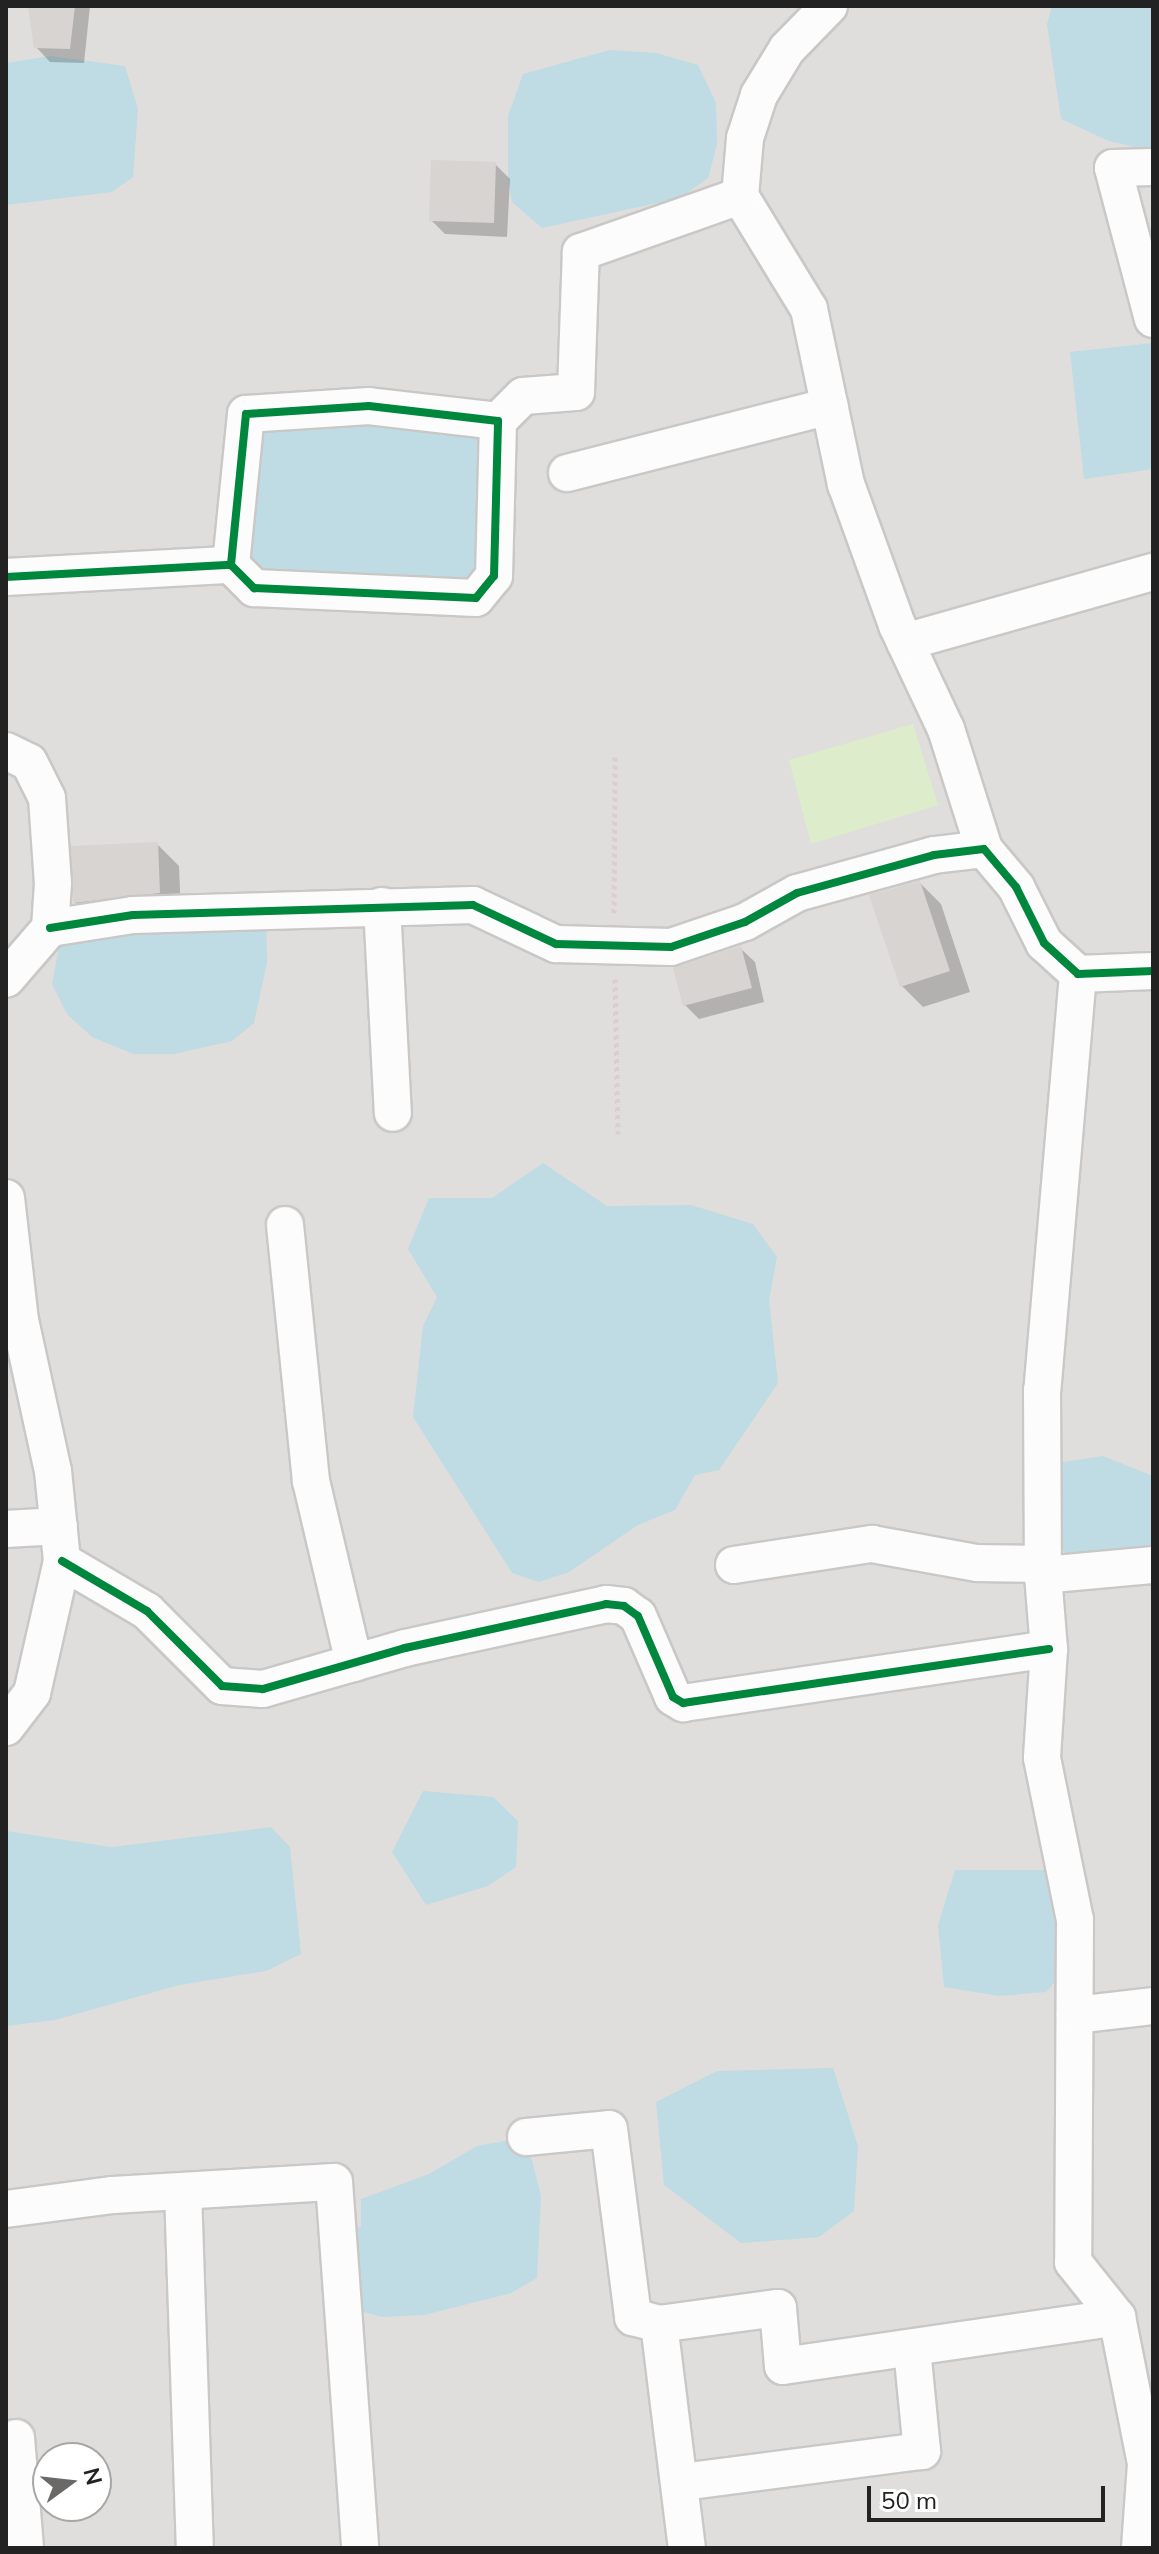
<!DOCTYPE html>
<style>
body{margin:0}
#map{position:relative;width:1159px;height:2554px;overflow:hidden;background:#f0eeeb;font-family:Mulish,sans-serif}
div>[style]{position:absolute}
.residential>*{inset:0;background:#dfdedc}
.grass>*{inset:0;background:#ddeccb}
.water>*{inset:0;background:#bfdbe3}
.shadow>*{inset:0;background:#0003}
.building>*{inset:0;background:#d7d4d2}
.path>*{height:5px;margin-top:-2.5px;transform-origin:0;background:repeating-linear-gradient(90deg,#dccecd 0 4px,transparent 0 8px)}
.roads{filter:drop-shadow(2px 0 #c9c8c7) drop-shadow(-2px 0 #c9c8c7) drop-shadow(0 2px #c9c8c7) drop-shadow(0 -2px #c9c8c7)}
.minor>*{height:36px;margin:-18px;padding:0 18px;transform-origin:18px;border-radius:18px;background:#fdfcfc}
.cycleway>*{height:8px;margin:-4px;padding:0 4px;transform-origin:4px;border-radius:4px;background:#00873e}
span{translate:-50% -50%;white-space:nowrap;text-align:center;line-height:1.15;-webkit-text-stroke:8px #fff;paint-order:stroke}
.frame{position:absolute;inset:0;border:8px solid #222;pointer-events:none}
.north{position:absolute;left:32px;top:2442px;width:80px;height:80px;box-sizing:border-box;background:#fff;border:2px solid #a7a7a7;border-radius:50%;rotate:75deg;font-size:22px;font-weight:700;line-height:32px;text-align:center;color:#222}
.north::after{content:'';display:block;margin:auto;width:28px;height:36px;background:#6a6968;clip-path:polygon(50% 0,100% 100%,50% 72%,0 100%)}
.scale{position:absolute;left:867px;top:2486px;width:238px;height:36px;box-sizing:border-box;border:4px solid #222;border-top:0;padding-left:10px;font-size:24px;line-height:28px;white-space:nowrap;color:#222;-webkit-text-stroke:6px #fff;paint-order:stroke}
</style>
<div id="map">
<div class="residential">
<i style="clip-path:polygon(evenodd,6px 6px,1153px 6px,1153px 2548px,6px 2548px,6px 6px,48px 2458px,96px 2458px,96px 2506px,48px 2506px,48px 2458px)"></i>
</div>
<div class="grass">
<i style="clip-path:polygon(913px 724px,938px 805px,811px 844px,789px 760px)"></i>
</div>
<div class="water">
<i style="clip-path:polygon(1052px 6px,1153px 6px,1153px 151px,1109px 141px,1061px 119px,1047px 24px)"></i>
<i style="clip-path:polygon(610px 50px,656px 53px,698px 65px,716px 103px,717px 144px,708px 178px,680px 198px,542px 228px,512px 202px,508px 179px,508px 116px,523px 74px)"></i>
<i style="clip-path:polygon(51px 56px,125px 66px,138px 109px,133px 177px,112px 192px,6px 205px,6px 63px)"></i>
<i style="clip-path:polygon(1153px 343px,1153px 469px,1084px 479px,1070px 352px)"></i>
<i style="clip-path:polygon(266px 420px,482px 424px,483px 513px,472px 576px,461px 581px,281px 580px,248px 565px)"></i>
<i style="clip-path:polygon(266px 923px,267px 962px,254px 1023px,232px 1041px,174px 1054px,133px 1054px,92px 1037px,67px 1014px,52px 984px,62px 932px)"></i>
<i style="clip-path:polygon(543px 1163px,607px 1206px,691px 1205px,753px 1224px,777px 1257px,769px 1300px,778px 1383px,719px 1470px,695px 1475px,675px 1510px,638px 1525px,569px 1572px,539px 1582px,512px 1573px,413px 1417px,423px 1326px,437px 1297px,408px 1249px,429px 1198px,492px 1198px)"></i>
<i style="clip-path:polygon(1103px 1456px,1153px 1476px,1153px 1554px,1070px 1559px,1053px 1538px,1058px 1463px)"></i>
<i style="clip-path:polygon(423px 1791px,493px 1797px,518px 1821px,516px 1867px,488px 1886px,426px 1905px,392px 1852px)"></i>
<i style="clip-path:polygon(271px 1827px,290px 1847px,301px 1954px,266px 1971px,179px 1985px,55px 2020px,6px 2026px,6px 1831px,112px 1847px)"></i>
<i style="clip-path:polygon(955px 1870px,1050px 1870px,1069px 1966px,1046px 1992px,999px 1996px,944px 1987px,938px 1925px)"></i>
<i style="clip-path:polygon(833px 2068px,858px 2146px,854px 2211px,819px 2237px,741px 2243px,664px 2185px,656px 2102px,717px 2071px)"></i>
<i style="clip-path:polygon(526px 2137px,541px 2196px,537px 2278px,511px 2293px,424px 2315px,381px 2317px,361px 2311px,349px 2236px,361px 2226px,361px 2199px,429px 2174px,477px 2146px)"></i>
</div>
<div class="shadow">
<i style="clip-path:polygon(30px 6px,90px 6px,84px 63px,50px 62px,36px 47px)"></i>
<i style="clip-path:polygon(495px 164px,510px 179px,507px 237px,445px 234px,431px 220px)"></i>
<i style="clip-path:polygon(157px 844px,179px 866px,181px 914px,96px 924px,75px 902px)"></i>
<i style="clip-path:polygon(920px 883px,941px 904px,970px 992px,923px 1007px,902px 986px)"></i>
<i style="clip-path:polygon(740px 948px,755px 962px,764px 1002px,699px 1019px,685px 1005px)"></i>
</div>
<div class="building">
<i style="clip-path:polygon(28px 6px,75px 6px,70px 49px,34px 48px)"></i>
<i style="clip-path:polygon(431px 160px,496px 162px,494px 223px,429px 221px)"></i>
<i style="clip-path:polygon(158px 842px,160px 893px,73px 903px,71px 846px)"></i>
<i style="clip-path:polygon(920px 881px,950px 971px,900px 987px,869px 895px)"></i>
<i style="clip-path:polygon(741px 946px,752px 988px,683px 1006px,673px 968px)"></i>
</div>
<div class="path">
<i style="left:614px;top:913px;width:159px;rotate:-89.6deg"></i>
<i style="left:615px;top:979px;width:155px;rotate:88.9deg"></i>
</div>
<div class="roads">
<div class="minor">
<i style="left:829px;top:6px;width:60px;rotate:134.3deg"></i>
<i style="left:787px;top:49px;width:54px;rotate:121.3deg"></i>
<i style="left:759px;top:95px;width:45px;rotate:108deg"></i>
<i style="left:745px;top:138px;width:58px;rotate:94.9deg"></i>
<i style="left:740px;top:196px;width:132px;rotate:58.6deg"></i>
<i style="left:809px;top:309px;width:179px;rotate:78.1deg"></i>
<i style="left:846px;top:484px;width:150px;rotate:70.1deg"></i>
<i style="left:897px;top:625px;width:115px;rotate:64.8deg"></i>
<i style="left:946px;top:729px;width:126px;rotate:72.4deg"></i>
<i style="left:1153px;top:167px;width:40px;rotate:178.6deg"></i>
<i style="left:1113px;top:168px;width:156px;rotate:75.2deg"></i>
<i style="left:498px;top:421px;width:35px;rotate:-45deg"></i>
<i style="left:523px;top:396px;width:53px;rotate:-4.3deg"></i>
<i style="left:576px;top:392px;width:140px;rotate:-88deg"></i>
<i style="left:581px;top:252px;width:169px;rotate:-19.4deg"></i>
<i style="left:567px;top:473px;width:271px;rotate:-14.3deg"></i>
<i style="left:6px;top:577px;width:225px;rotate:-3.1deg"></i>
<i style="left:231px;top:565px;width:33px;rotate:45deg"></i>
<i style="left:254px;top:588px;width:222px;rotate:2.6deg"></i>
<i style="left:476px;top:598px;width:28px;rotate:-51deg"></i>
<i style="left:494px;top:576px;width:155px;rotate:-88.5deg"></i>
<i style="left:498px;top:421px;width:130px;rotate:-173.4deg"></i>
<i style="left:369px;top:406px;width:123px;rotate:176.3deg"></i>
<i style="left:246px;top:414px;width:152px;rotate:95.7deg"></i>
<i style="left:905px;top:642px;width:258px;rotate:-15.8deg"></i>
<i style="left:6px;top:751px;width:25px;rotate:26deg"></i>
<i style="left:29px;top:762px;width:40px;rotate:63.4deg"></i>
<i style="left:47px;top:798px;width:85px;rotate:86deg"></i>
<i style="left:53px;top:883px;width:45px;rotate:93.8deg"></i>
<i style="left:50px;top:928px;width:67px;rotate:130.8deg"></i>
<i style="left:382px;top:906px;width:207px;rotate:87deg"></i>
<i style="left:50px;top:928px;width:84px;rotate:-8.9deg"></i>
<i style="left:133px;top:915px;width:340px;rotate:-1.7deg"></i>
<i style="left:473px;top:905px;width:92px;rotate:25.2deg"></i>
<i style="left:556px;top:944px;width:115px;rotate:1.5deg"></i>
<i style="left:671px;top:947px;width:78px;rotate:-18.7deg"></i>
<i style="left:745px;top:922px;width:60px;rotate:-29.1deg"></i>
<i style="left:797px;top:893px;width:142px;rotate:-15.5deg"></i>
<i style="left:934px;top:855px;width:50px;rotate:-6.8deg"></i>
<i style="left:984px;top:849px;width:50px;rotate:49.9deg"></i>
<i style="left:1016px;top:887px;width:63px;rotate:63.4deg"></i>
<i style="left:1044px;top:943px;width:46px;rotate:42.4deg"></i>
<i style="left:1078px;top:974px;width:75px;rotate:-2.3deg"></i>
<i style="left:1078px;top:974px;width:418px;rotate:94.9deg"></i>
<i style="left:1042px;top:1390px;width:185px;rotate:89.7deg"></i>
<i style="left:1043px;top:1575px;width:110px;rotate:-5.2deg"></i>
<i style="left:6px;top:1198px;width:123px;rotate:83.5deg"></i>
<i style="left:20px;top:1320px;width:155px;rotate:77.7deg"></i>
<i style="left:53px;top:1471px;width:90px;rotate:84.3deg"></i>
<i style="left:62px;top:1561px;width:135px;rotate:102.8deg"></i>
<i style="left:32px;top:1693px;width:43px;rotate:127.4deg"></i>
<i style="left:285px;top:1225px;width:257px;rotate:84.2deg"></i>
<i style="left:311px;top:1481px;width:187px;rotate:76.7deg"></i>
<i style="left:6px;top:1529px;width:53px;rotate:-3.2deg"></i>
<i style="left:62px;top:1561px;width:99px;rotate:30.5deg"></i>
<i style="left:147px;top:1611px;width:106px;rotate:45deg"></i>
<i style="left:222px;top:1686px;width:41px;rotate:4.2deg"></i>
<i style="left:263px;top:1689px;width:148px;rotate:-16.1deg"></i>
<i style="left:405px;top:1648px;width:206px;rotate:-12.3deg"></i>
<i style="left:606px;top:1604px;width:18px;rotate:6deg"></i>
<i style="left:624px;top:1606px;width:17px;rotate:36deg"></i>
<i style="left:638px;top:1616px;width:88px;rotate:66.6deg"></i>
<i style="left:673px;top:1697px;width:12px;rotate:31deg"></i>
<i style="left:683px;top:1703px;width:370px;rotate:-8.4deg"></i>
<i style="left:734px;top:1565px;width:140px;rotate:-8.7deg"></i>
<i style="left:872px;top:1544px;width:107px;rotate:10.3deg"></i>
<i style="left:977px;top:1563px;width:66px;rotate:0.9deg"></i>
<i style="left:1043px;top:1575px;width:74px;rotate:85.4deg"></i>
<i style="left:1049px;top:1649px;width:109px;rotate:93.7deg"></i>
<i style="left:1042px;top:1758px;width:165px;rotate:78.5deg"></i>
<i style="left:1075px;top:1920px;width:342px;rotate:90.3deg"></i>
<i style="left:1073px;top:2262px;width:70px;rotate:51.3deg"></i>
<i style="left:1117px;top:2317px;width:150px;rotate:78.8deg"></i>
<i style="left:1146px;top:2464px;width:84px;rotate:94.1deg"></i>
<i style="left:1075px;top:2015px;width:79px;rotate:-6.6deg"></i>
<i style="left:526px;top:2137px;width:83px;rotate:-5.5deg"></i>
<i style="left:609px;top:2129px;width:190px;rotate:82.7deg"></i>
<i style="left:633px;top:2317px;width:27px;rotate:15deg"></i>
<i style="left:659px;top:2324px;width:120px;rotate:-7.7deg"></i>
<i style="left:778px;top:2308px;width:58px;rotate:85.1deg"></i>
<i style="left:783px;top:2366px;width:338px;rotate:-8.3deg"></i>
<i style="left:183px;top:2191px;width:357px;rotate:88.1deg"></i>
<i style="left:6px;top:2209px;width:108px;rotate:-7.5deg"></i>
<i style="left:113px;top:2195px;width:221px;rotate:-3.4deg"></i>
<i style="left:334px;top:2182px;width:367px;rotate:85.9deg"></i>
<i style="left:659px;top:2324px;width:226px;rotate:82.9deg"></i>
<i style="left:16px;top:2438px;width:110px;rotate:85.3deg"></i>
<i style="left:682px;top:2482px;width:242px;rotate:-7.4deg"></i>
<i style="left:922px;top:2451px;width:102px;rotate:-95.6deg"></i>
</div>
</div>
<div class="cycleway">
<i style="left:6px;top:577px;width:225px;rotate:-3.1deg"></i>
<i style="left:231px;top:565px;width:33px;rotate:45deg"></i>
<i style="left:254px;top:588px;width:222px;rotate:2.6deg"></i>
<i style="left:476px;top:598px;width:28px;rotate:-51deg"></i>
<i style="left:494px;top:576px;width:155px;rotate:-88.5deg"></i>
<i style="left:498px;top:421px;width:130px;rotate:-173.4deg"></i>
<i style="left:369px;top:406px;width:123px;rotate:176.3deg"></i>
<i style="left:246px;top:414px;width:152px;rotate:95.7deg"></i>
<i style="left:50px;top:928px;width:84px;rotate:-8.9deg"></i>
<i style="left:133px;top:915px;width:340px;rotate:-1.7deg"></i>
<i style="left:473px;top:905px;width:92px;rotate:25.2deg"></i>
<i style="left:556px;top:944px;width:115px;rotate:1.5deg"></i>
<i style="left:671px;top:947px;width:78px;rotate:-18.7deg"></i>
<i style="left:745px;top:922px;width:60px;rotate:-29.1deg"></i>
<i style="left:797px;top:893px;width:142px;rotate:-15.5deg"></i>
<i style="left:934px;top:855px;width:50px;rotate:-6.8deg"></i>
<i style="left:984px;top:849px;width:50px;rotate:49.9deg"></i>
<i style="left:1016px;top:887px;width:63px;rotate:63.4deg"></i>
<i style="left:1044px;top:943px;width:46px;rotate:42.4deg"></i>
<i style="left:1078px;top:974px;width:75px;rotate:-2.3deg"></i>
<i style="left:62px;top:1561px;width:99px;rotate:30.5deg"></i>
<i style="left:147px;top:1611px;width:106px;rotate:45deg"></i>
<i style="left:222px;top:1686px;width:41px;rotate:4.2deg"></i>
<i style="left:263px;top:1689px;width:148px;rotate:-16.1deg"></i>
<i style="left:405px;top:1648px;width:206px;rotate:-12.3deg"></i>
<i style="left:606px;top:1604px;width:18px;rotate:6deg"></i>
<i style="left:624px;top:1606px;width:17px;rotate:36deg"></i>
<i style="left:638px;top:1616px;width:88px;rotate:66.6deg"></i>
<i style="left:673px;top:1697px;width:12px;rotate:31deg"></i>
<i style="left:683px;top:1703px;width:370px;rotate:-8.4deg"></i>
</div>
<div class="frame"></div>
<div class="north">N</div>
<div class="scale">50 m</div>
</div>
